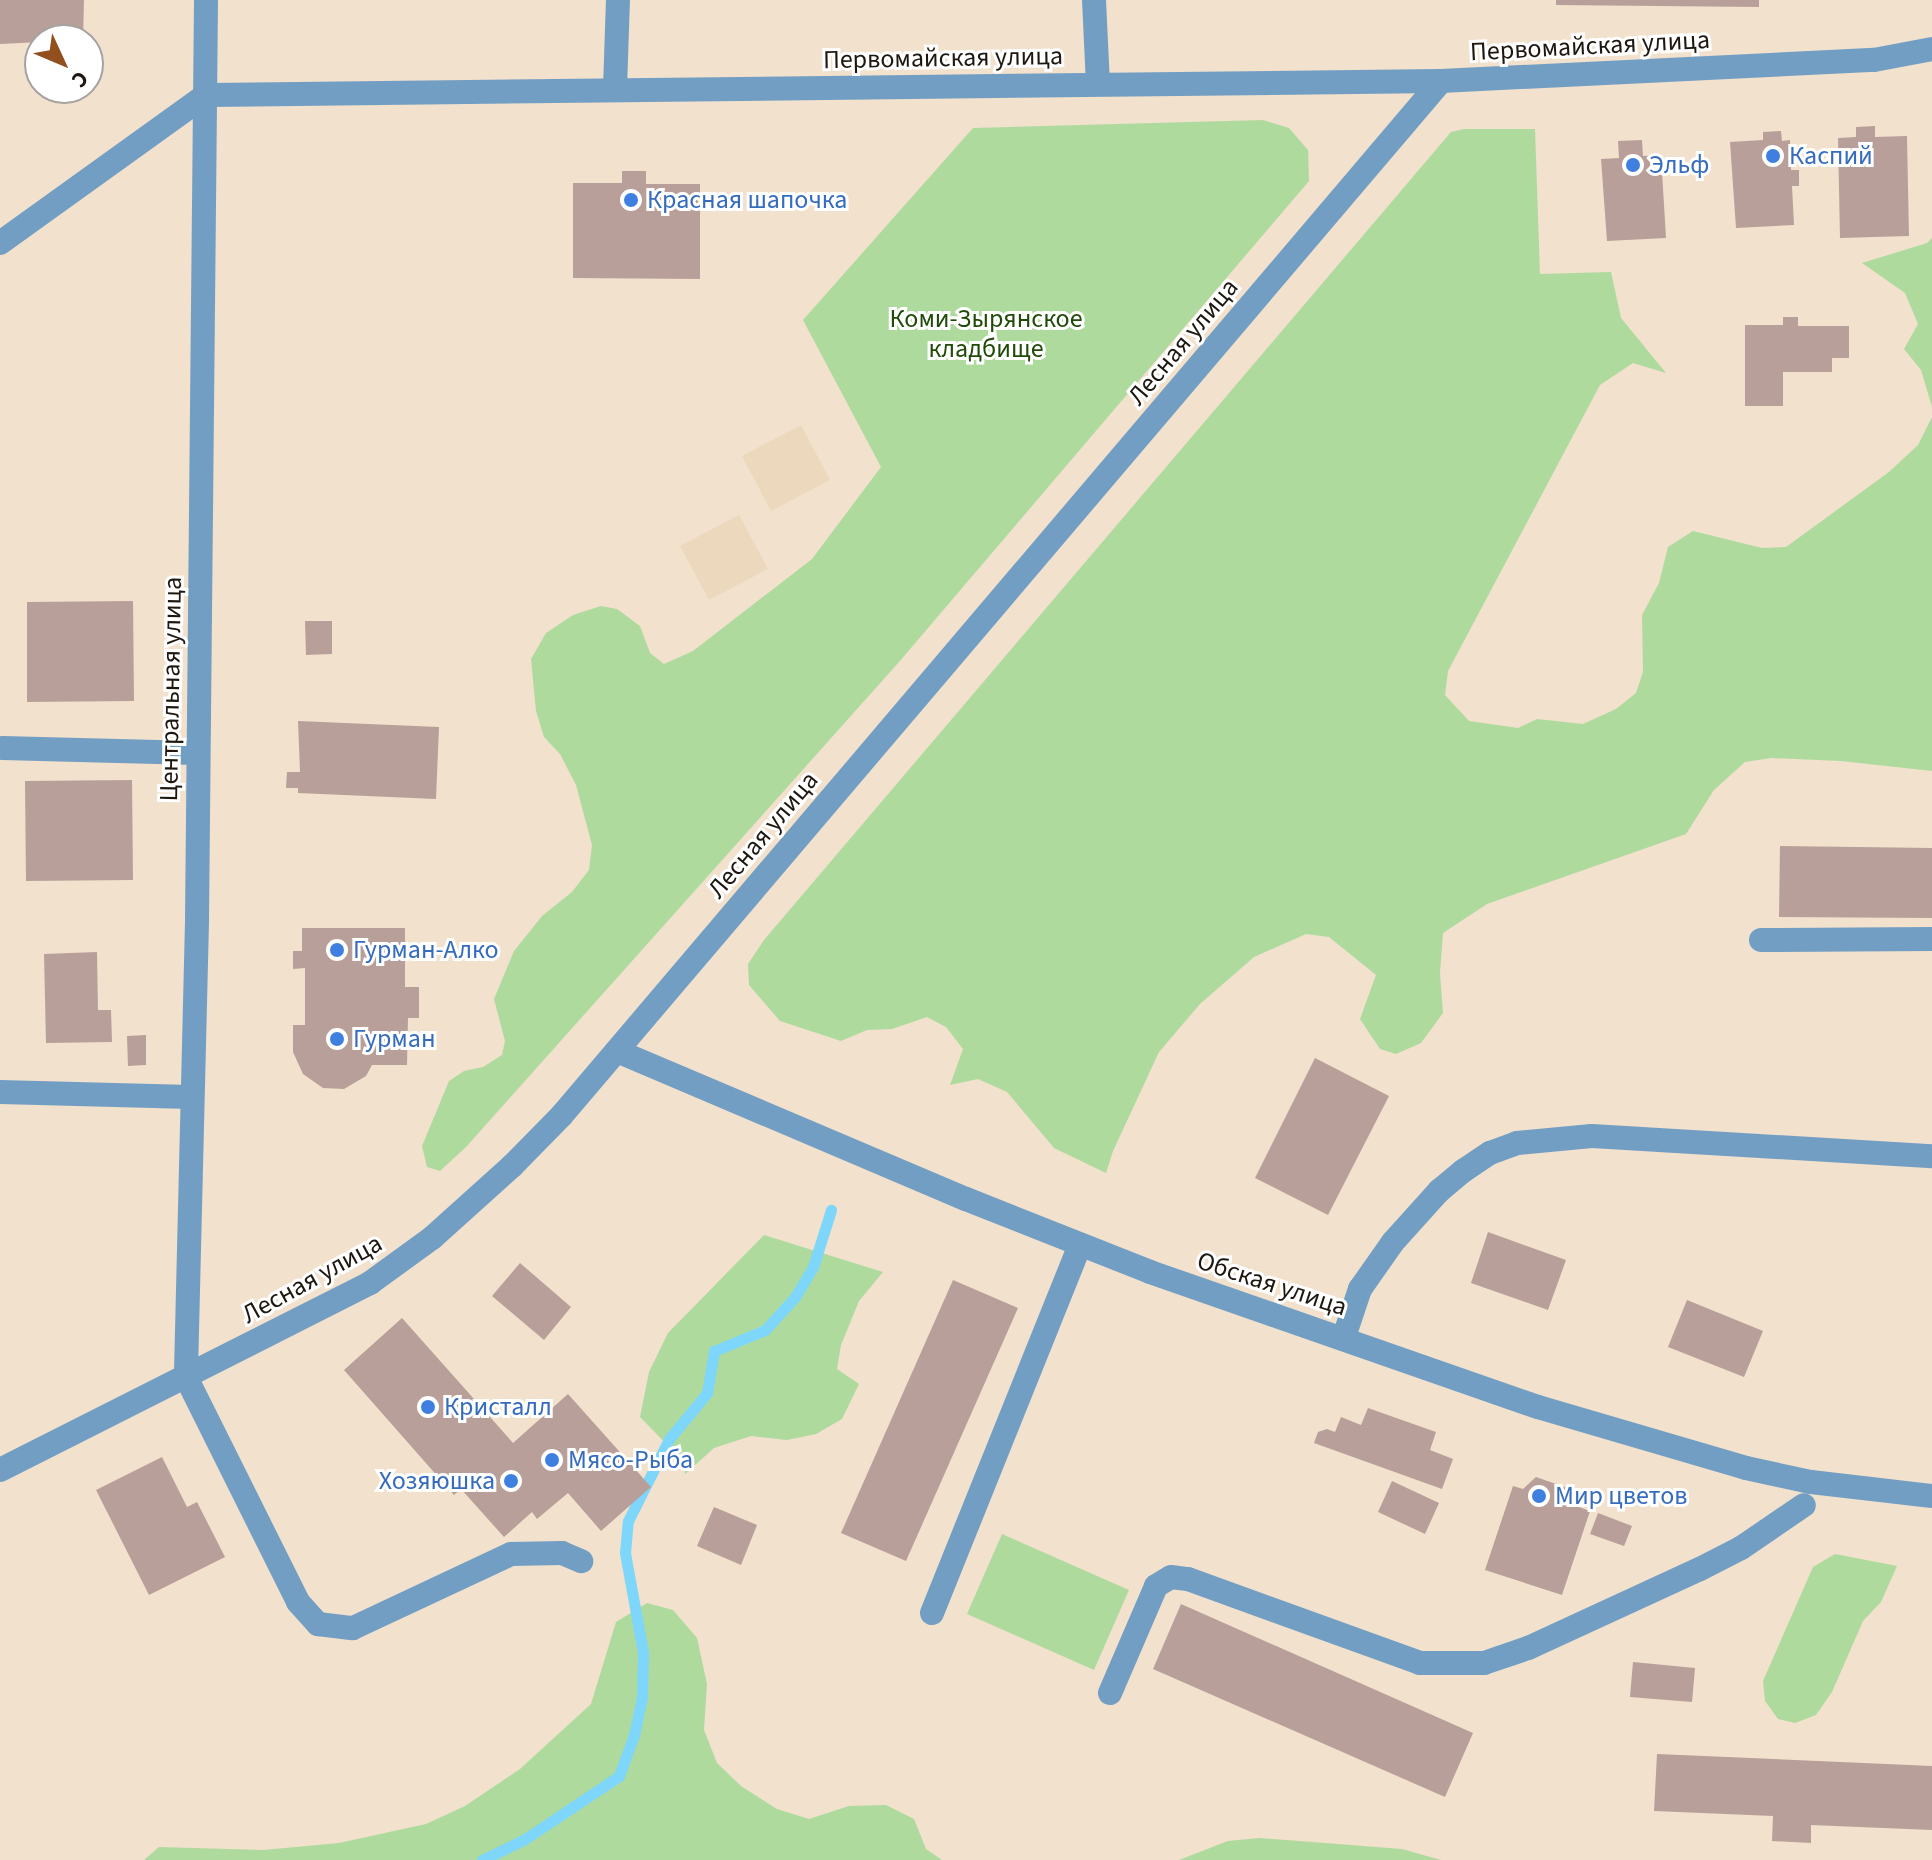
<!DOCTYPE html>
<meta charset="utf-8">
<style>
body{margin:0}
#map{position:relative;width:1932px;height:1860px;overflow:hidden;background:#f1e1cd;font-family:"Source Sans 3",sans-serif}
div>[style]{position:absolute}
.built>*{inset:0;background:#ecd8bd}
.green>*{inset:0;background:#afda9e}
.stream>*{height:11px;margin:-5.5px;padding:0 5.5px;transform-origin:5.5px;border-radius:5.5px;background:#7ed6fb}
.building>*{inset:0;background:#b99f99}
.minor>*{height:24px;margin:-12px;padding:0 12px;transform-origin:12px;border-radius:12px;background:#739ec3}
.dots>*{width:22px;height:22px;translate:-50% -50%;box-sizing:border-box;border:4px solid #fff;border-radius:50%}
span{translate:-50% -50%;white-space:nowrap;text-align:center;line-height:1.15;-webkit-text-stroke:6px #fff;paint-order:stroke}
.street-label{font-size:26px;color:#1d1710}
.shop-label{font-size:26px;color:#366cbe}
.left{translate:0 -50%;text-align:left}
.right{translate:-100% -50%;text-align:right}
.park-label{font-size:26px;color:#214b09}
.north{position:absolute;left:24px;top:24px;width:80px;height:80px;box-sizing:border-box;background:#fff;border:2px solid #a5a29f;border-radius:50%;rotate:134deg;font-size:22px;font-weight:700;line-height:32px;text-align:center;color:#1d1710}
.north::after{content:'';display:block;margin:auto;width:28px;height:36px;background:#93501f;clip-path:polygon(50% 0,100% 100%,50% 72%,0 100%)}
</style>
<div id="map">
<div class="built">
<i style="clip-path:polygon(801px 425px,830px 480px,771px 511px,742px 456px)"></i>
<i style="clip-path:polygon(739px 515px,768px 569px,709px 600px,680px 546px)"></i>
</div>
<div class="green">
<i style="clip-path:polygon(1263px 120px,1289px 128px,1308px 150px,1309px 181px,899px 662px,466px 1147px,440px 1171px,427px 1167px,422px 1146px,449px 1081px,464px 1071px,483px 1067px,502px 1055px,505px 1041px,494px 999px,514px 951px,542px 916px,572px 892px,589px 870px,592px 845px,576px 785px,560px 754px,544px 737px,536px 711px,531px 659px,546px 633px,573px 615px,601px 606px,617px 609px,640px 626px,650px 653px,664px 664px,693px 651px,812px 559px,881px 467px,803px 320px,973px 128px)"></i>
<i style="clip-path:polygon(1464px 129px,1535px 129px,1540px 274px,1611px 272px,1621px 318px,1666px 373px,1633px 363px,1600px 385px,1448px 671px,1445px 695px,1469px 721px,1518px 728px,1537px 719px,1583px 724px,1616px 709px,1636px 693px,1643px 672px,1642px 615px,1659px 583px,1668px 547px,1693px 531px,1762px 548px,1786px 547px,1889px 472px,1918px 445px,1932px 417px,1932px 771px,1841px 761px,1771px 758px,1745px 762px,1714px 790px,1686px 834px,1487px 904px,1443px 933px,1440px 973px,1443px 1013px,1421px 1043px,1396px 1054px,1380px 1049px,1360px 1019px,1376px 975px,1329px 937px,1306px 934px,1254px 957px,1200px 1004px,1159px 1052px,1113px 1151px,1106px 1173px,1054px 1148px,1007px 1092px,978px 1079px,950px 1085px,963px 1049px,946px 1027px,927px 1017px,892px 1029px,867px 1030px,841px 1041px,780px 1021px,749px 985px,748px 964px,764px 940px,1451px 132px)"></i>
<i style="clip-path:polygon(1932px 238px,1932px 407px,1921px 370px,1904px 349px,1918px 324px,1905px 293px,1862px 263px,1927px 243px)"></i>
<i style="clip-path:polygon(764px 1235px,883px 1272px,859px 1301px,841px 1345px,837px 1369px,859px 1384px,842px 1419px,816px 1434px,787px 1440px,751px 1436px,714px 1448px,685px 1474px,683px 1461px,640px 1417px,649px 1372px,668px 1333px)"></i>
<i style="clip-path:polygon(1002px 1534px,1129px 1590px,1094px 1670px,967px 1614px)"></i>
<i style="clip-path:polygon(1835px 1554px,1897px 1566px,1881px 1602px,1863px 1621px,1832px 1692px,1816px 1715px,1795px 1723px,1778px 1719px,1765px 1701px,1763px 1681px,1813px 1567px)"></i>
<i style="clip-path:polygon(647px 1603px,673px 1610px,697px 1638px,707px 1684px,704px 1730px,717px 1763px,741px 1786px,777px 1809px,809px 1819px,849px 1806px,886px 1805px,914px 1819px,926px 1849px,942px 1860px,144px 1860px,159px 1847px,263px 1850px,339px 1843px,426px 1824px,465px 1806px,520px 1769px,591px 1704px,616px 1622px)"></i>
<i style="clip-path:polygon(1259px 1838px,1402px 1849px,1441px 1860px,1179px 1860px,1228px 1841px)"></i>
</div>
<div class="stream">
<i style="left:482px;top:1860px;width:48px;rotate:-26deg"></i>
<i style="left:525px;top:1839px;width:113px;rotate:-33.8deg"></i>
<i style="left:619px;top:1776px;width:44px;rotate:-69.9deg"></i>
<i style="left:634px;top:1735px;width:40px;rotate:-78deg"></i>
<i style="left:642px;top:1696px;width:44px;rotate:-88.7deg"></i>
<i style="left:643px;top:1652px;width:101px;rotate:-100.3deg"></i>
<i style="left:625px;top:1553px;width:32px;rotate:-85deg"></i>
<i style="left:628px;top:1521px;width:92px;rotate:-63.4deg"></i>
<i style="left:669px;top:1439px;width:60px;rotate:-50.4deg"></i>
<i style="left:707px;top:1393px;width:43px;rotate:-80.5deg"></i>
<i style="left:714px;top:1351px;width:55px;rotate:-22.4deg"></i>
<i style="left:765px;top:1330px;width:45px;rotate:-47.7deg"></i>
<i style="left:795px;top:1297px;width:35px;rotate:-59deg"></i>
<i style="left:813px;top:1267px;width:60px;rotate:-72.5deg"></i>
</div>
<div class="building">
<i style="clip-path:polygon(0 0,84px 0,83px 40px,0 44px)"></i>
<i style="clip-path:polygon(1556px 0,1759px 0,1759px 7px,1556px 5px)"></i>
<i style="clip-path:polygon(1875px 126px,1875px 137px,1907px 136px,1909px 236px,1840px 238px,1838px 138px,1856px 137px,1856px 127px)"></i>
<i style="clip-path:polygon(1781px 131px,1782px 141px,1790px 140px,1791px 170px,1799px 170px,1799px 186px,1792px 186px,1794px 225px,1736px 228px,1730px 142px,1763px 140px,1763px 132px)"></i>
<i style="clip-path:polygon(1642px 140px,1643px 156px,1661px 155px,1666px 238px,1607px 241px,1601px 159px,1619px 158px,1618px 141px)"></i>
<i style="clip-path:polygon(622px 171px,646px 171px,646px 184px,700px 184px,700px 279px,573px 278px,573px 183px,622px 183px)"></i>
<i style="clip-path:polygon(1783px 317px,1798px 317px,1798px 326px,1849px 326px,1849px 358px,1832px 358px,1832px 372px,1783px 372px,1783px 406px,1745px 406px,1745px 325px,1783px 325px)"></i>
<i style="clip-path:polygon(133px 601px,134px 701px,27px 702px,27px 602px)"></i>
<i style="clip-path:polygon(305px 621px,332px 621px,332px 654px,306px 655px)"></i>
<i style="clip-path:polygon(298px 721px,439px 727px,436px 799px,298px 793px,298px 788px,286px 788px,287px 772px,300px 772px)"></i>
<i style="clip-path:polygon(132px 780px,133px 880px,26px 881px,25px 781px)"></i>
<i style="clip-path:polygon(1780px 846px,1932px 848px,1932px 918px,1779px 917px)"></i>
<i style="clip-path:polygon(302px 928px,405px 928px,405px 987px,419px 987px,419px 1018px,408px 1018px,407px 1065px,372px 1065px,366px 1076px,344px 1089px,323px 1088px,303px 1074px,293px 1052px,293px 1025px,305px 1025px,305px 968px,293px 969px,293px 951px,302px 951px)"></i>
<i style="clip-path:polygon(97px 952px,98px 1010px,111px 1010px,112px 1042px,46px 1043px,44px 954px)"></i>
<i style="clip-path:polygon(146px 1035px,146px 1065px,128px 1066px,127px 1036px)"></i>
<i style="clip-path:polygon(1315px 1058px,1389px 1096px,1328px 1215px,1255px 1178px)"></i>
<i style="clip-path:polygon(1488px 1232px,1566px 1260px,1548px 1310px,1471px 1283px)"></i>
<i style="clip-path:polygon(520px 1263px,571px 1307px,544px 1340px,492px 1296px)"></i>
<i style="clip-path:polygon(953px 1280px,1018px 1308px,906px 1561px,841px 1533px)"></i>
<i style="clip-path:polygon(1687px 1300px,1763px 1331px,1744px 1377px,1668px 1347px)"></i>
<i style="clip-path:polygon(402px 1318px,513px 1443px,568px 1394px,651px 1487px,601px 1531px,568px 1493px,537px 1519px,532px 1512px,504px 1537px,461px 1489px,454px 1495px,344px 1370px)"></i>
<i style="clip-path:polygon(1368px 1408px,1436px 1432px,1430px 1450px,1453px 1459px,1442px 1489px,1314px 1443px,1318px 1432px,1327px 1429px,1335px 1432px,1341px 1417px,1361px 1425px)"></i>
<i style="clip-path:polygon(162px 1457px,187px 1507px,197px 1502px,225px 1557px,149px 1595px,96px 1490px)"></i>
<i style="clip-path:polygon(1536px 1477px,1576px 1491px,1579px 1507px,1590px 1511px,1562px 1595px,1485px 1570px,1513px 1486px,1523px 1489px)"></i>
<i style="clip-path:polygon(1392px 1481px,1439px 1503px,1425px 1534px,1378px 1512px)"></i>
<i style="clip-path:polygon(714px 1507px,757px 1525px,741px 1565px,697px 1546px)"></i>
<i style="clip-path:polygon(1598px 1513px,1632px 1526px,1624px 1546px,1590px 1534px)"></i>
<i style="clip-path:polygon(1181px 1604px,1473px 1733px,1445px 1797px,1153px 1669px)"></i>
<i style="clip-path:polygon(1633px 1662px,1695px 1668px,1692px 1702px,1630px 1697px)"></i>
<i style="clip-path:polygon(1657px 1754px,1932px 1766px,1932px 1830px,1811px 1825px,1811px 1843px,1772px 1841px,1773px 1816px,1654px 1811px)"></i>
</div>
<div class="minor">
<i style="left:206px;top:0;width:922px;rotate:90.56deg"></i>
<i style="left:197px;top:922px;width:455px;rotate:91.4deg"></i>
<i style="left:186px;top:1377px;width:251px;rotate:63.5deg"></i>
<i style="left:298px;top:1602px;width:30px;rotate:48deg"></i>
<i style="left:318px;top:1624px;width:35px;rotate:7deg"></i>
<i style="left:353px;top:1628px;width:174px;rotate:-25.1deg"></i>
<i style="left:511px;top:1554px;width:51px;rotate:-1.1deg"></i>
<i style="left:562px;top:1553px;width:21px;rotate:23deg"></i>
<i style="left:1094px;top:0;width:84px;rotate:87.3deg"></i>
<i style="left:615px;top:89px;width:89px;rotate:-88.1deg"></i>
<i style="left:0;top:243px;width:254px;rotate:-35.7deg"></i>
<i style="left:206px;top:95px;width:1235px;rotate:-0.65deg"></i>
<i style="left:1441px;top:81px;width:434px;rotate:-2.8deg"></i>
<i style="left:1874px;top:60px;width:59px;rotate:-10.7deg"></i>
<i style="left:2px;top:748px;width:195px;rotate:1.5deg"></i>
<i style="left:1761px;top:940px;width:171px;rotate:-0.3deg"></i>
<i style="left:617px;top:1051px;width:379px;rotate:23deg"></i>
<i style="left:966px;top:1199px;width:198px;rotate:21.6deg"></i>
<i style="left:1150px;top:1272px;width:411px;rotate:19.2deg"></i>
<i style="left:1538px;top:1407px;width:217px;rotate:16.3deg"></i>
<i style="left:1746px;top:1468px;width:66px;rotate:12.2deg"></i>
<i style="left:1811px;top:1482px;width:122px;rotate:6.6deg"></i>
<i style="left:0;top:1092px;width:191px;rotate:1.5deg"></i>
<i style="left:1344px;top:1337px;width:51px;rotate:-71.6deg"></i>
<i style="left:1360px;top:1289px;width:57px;rotate:-54.9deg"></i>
<i style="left:1393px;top:1242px;width:69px;rotate:-48deg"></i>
<i style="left:1439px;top:1191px;width:31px;rotate:-40deg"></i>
<i style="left:1463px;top:1171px;width:32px;rotate:-34deg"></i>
<i style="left:1490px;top:1153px;width:29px;rotate:-20deg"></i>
<i style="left:1517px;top:1143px;width:75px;rotate:-5.3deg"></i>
<i style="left:1592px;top:1136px;width:341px;rotate:3.4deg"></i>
<i style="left:0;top:1470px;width:415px;rotate:-26.8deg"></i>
<i style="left:370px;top:1283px;width:77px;rotate:-36deg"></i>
<i style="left:432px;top:1238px;width:108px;rotate:-42deg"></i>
<i style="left:512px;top:1166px;width:71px;rotate:-45.6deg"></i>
<i style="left:562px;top:1115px;width:1357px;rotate:-49.63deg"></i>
<i style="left:932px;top:1613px;width:397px;rotate:-68.1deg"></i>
<i style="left:1110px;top:1693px;width:116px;rotate:-66.7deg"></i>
<i style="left:1156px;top:1586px;width:17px;rotate:-31deg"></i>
<i style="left:1171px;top:1577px;width:17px;rotate:7deg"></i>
<i style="left:1188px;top:1579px;width:247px;rotate:19.9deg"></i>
<i style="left:1420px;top:1663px;width:64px"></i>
<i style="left:1484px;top:1663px;width:46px;rotate:-18.8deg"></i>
<i style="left:1528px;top:1648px;width:189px;rotate:-24.7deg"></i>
<i style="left:1700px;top:1569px;width:46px;rotate:-27.1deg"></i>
<i style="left:1741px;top:1548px;width:76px;rotate:-34.3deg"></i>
</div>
<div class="dots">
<i style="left:1773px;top:156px;background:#3f7fe0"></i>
<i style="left:1633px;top:165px;background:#3f7fe0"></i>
<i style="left:631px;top:200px;background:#3f7fe0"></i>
<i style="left:337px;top:950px;background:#3f7fe0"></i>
<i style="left:337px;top:1039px;background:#3f7fe0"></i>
<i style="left:428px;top:1407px;background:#3f7fe0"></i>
<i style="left:552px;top:1460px;background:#3f7fe0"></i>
<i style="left:511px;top:1481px;background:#3f7fe0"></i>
<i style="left:1539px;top:1496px;background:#3f7fe0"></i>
</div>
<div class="street-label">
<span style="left:1590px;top:46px;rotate:-3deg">Первомайская улица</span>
<span style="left:943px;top:58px;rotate:-1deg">Первомайская улица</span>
<span style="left:1183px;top:342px;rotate:-50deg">Лесная улица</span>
<span style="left:171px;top:689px;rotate:-89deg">Центральная улица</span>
<span style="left:763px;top:835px;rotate:-50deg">Лесная улица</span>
<span style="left:312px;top:1279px;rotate:-29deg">Лесная улица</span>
<span style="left:1272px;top:1284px;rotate:18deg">Обская улица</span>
</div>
<div class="shop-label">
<span class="left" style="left:1789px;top:156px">Каспий</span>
<span class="left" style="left:1649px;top:165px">Эльф</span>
<span class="left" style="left:647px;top:200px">Красная шапочка</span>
<span class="left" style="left:353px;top:950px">Гурман-Алко</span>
<span class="left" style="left:353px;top:1039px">Гурман</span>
<span class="left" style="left:444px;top:1407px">Кристалл</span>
<span class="left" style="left:568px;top:1460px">Мясо-Рыба</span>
<span class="right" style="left:495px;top:1481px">Хозяюшка</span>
<span class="left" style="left:1555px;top:1496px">Мир цветов</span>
</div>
<div class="park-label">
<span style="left:986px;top:334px">Коми-Зырянское<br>кладбище</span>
</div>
<div class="north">С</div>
</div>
